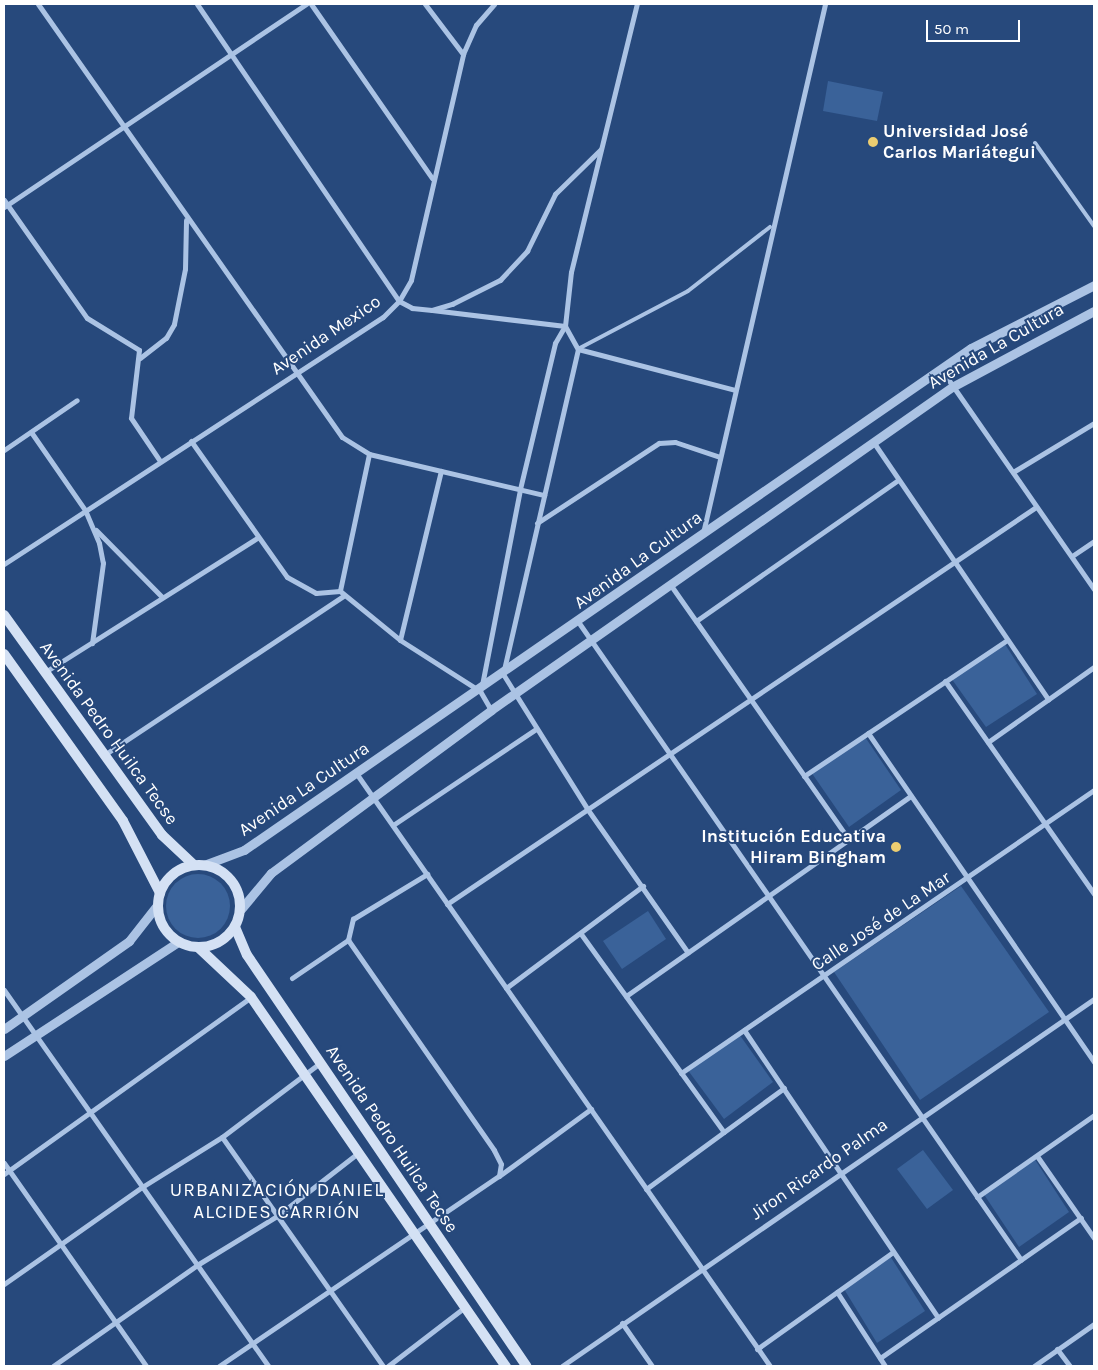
<!DOCTYPE html>
<meta charset="utf-8">
<style>
body{margin:0}
#map{position:relative;width:1098px;height:1370px;overflow:hidden;background:#27497c;font-family:Karla,sans-serif}
div>[style]{position:absolute}
.green>*{inset:0;background:#3a6299}
.round{border-radius:50%}
.service>*{height:4px;margin:-2px;padding:0 2px;transform-origin:2px;border-radius:2px;background:#abc3e4}
.minor>*{height:5px;margin:-2.5px;padding:0 2.5px;transform-origin:2.5px;border-radius:2.5px;background:#abc3e4}
.tertiary>*{height:9px;margin:-4.5px;padding:0 4.5px;transform-origin:4.5px;border-radius:4.5px;background:#abc3e4}
.secondary>*{height:10px;margin:-5px;padding:0 5px;transform-origin:5px;border-radius:5px;background:#d4e1f4}
.secondary>.ring{margin:-5px;padding:0;box-sizing:content-box;background:none;border:10px solid #d4e1f4;border-radius:50%}
.dots>*{width:14px;height:14px;translate:-50% -50%;box-sizing:border-box;border:2px solid #27497c;border-radius:50%}
span{translate:-50% -50%;white-space:nowrap;text-align:center;line-height:1.15;-webkit-text-stroke:4px #27497c;paint-order:stroke}
.poi-label{font-size:18px;color:#fff;font-weight:700}
.left{translate:0 -50%;text-align:left}
.right{translate:-100% -50%;text-align:right}
.street-label{font-size:18px;color:#fff}
.neighbourhood-label{font-size:19px;color:#fff;letter-spacing:1px}
.frame{position:absolute;inset:0;border:5px solid #fff;pointer-events:none}
.scale{position:absolute;left:926px;top:20px;width:94px;height:22px;box-sizing:border-box;border:2px solid #fff;border-top:0;padding-left:6px;font-size:15px;line-height:18px;white-space:nowrap;color:#fff;-webkit-text-stroke:4px #27497c;paint-order:stroke}
</style>
<div id="map">
<div class="green">
<i style="clip-path:polygon(828px 81px,883px 92px,877px 121px,823px 111px)"></i>
<i style="clip-path:polygon(1003px 641px,1037px 694px,986px 727px,951px 678px)"></i>
<i style="clip-path:polygon(865px 737px,901px 790px,849px 827px,811px 772px)"></i>
<i class="round" style="left:166px;top:874px;width:64px;height:64px"></i>
<i style="clip-path:polygon(961px 886px,1049px 1012px,920px 1100px,834px 972px)"></i>
<i style="clip-path:polygon(648px 911px,666px 939px,622px 969px,603px 941px)"></i>
<i style="clip-path:polygon(739px 1034px,773px 1082px,724px 1119px,687px 1069px)"></i>
<i style="clip-path:polygon(923px 1150px,953px 1190px,927px 1209px,897px 1169px)"></i>
<i style="clip-path:polygon(1034px 1158px,1069px 1212px,1019px 1247px,983px 1193px)"></i>
<i style="clip-path:polygon(890px 1256px,925px 1311px,877px 1343px,844px 1289px)"></i>
</div>
<div class="service">
<i style="left:1035px;top:143px;width:102px;rotate:54.6deg"></i>
<i style="left:578px;top:349px;width:124px;rotate:-27.8deg"></i>
<i style="left:688px;top:291px;width:104px;rotate:-38deg"></i>
</div>
<div class="minor">
<i style="left:38px;top:4px;width:529px;rotate:54.93deg"></i>
<i style="left:342px;top:437px;width:32px;rotate:32deg"></i>
<i style="left:369px;top:454px;width:180px;rotate:13.2deg"></i>
<i style="left:197px;top:4px;width:359px;rotate:55.8deg"></i>
<i style="left:399px;top:301px;width:15px;rotate:28deg"></i>
<i style="left:412px;top:308px;width:20px;rotate:6deg"></i>
<i style="left:432px;top:310px;width:21px;rotate:-17deg"></i>
<i style="left:452px;top:304px;width:54px;rotate:-26.6deg"></i>
<i style="left:500px;top:280px;width:40px;rotate:-47deg"></i>
<i style="left:527px;top:251px;width:64px;rotate:-63.8deg"></i>
<i style="left:555px;top:194px;width:64px;rotate:-44.4deg"></i>
<i style="left:311px;top:4px;width:212px;rotate:55.2deg"></i>
<i style="left:425px;top:4px;width:63px;rotate:52.8deg"></i>
<i style="left:4px;top:200px;width:144px;rotate:54.9deg"></i>
<i style="left:87px;top:318px;width:61px;rotate:31.6deg"></i>
<i style="left:139px;top:350px;width:68px;rotate:96.7deg"></i>
<i style="left:131px;top:418px;width:52px;rotate:56deg"></i>
<i style="left:4px;top:207px;width:364px;rotate:-33.9deg"></i>
<i style="left:432px;top:310px;width:134px;rotate:6.9deg"></i>
<i style="left:565px;top:326px;width:26px;rotate:61deg"></i>
<i style="left:578px;top:349px;width:334px;rotate:103deg"></i>
<i style="left:503px;top:674px;width:160px;rotate:58deg"></i>
<i style="left:588px;top:810px;width:174px;rotate:55deg"></i>
<i style="left:578px;top:349px;width:162px;rotate:14.6deg"></i>
<i style="left:140px;top:358px;width:33px;rotate:-38deg"></i>
<i style="left:166px;top:338px;width:16px;rotate:-60deg"></i>
<i style="left:174px;top:324px;width:56px;rotate:-78.7deg"></i>
<i style="left:185px;top:269px;width:49px;rotate:-88.8deg"></i>
<i style="left:941px;top:369px;width:268px;rotate:55.2deg"></i>
<i style="left:31px;top:432px;width:95px;rotate:55.3deg"></i>
<i style="left:85px;top:510px;width:36px;rotate:67deg"></i>
<i style="left:99px;top:543px;width:20px;rotate:79deg"></i>
<i style="left:103px;top:563px;width:81px;rotate:97.8deg"></i>
<i style="left:191px;top:441px;width:166px;rotate:54.8deg"></i>
<i style="left:287px;top:577px;width:33px;rotate:29deg"></i>
<i style="left:316px;top:593px;width:24px;rotate:-5deg"></i>
<i style="left:874px;top:443px;width:310px;rotate:55.8deg"></i>
<i style="left:4px;top:450px;width:88px;rotate:-34.4deg"></i>
<i style="left:369px;top:454px;width:140px;rotate:102deg"></i>
<i style="left:340px;top:591px;width:77px;rotate:39.2deg"></i>
<i style="left:400px;top:640px;width:95px;rotate:32.5deg"></i>
<i style="left:480px;top:691px;width:22px;rotate:60deg"></i>
<i style="left:1013px;top:472px;width:95px;rotate:-31.2deg"></i>
<i style="left:537px;top:523px;width:146px;rotate:-33.3deg"></i>
<i style="left:659px;top:443px;width:16px;rotate:-4deg"></i>
<i style="left:675px;top:442px;width:47px;rotate:18.4deg"></i>
<i style="left:96px;top:530px;width:93px;rotate:45.4deg"></i>
<i style="left:703px;top:533px;width:543px;rotate:-77.01deg"></i>
<i style="left:1072px;top:556px;width:27px;rotate:-34deg"></i>
<i style="left:4px;top:564px;width:452px;rotate:-33.1deg"></i>
<i style="left:383px;top:317px;width:23px;rotate:-45deg"></i>
<i style="left:399px;top:301px;width:24px;rotate:-60deg"></i>
<i style="left:411px;top:280px;width:232px;rotate:-77deg"></i>
<i style="left:463px;top:54px;width:32px;rotate:-66deg"></i>
<i style="left:476px;top:25px;width:28px;rotate:-49deg"></i>
<i style="left:672px;top:587px;width:309px;rotate:55deg"></i>
<i style="left:696px;top:621px;width:246px;rotate:-34.9deg"></i>
<i style="left:579px;top:623px;width:775px;rotate:55.24deg"></i>
<i style="left:400px;top:640px;width:174px;rotate:-76.4deg"></i>
<i style="left:45px;top:672px;width:251px;rotate:-32.3deg"></i>
<i style="left:945px;top:681px;width:260px;rotate:55deg"></i>
<i style="left:482px;top:685px;width:200px;rotate:-79deg"></i>
<i style="left:520px;top:489px;width:150px;rotate:-76.5deg"></i>
<i style="left:555px;top:343px;width:20px;rotate:-60deg"></i>
<i style="left:565px;top:326px;width:54px;rotate:-83.7deg"></i>
<i style="left:571px;top:272px;width:276px;rotate:-76.2deg"></i>
<i style="left:868px;top:733px;width:399px;rotate:55.5deg"></i>
<i style="left:988px;top:742px;width:130px;rotate:-35.3deg"></i>
<i style="left:104px;top:755px;width:287px;rotate:-33.6deg"></i>
<i style="left:356px;top:773px;width:723px;rotate:55.08deg"></i>
<i style="left:804px;top:776px;width:244px;rotate:-33.8deg"></i>
<i style="left:393px;top:825px;width:172px;rotate:-33.9deg"></i>
<i style="left:447px;top:904px;width:710px;rotate:-33.98deg"></i>
<i style="left:581px;top:934px;width:244px;rotate:54.2deg"></i>
<i style="left:292px;top:978px;width:68px;rotate:-34.2deg"></i>
<i style="left:506px;top:988px;width:171px;rotate:-36.7deg"></i>
<i style="left:4px;top:990px;width:459px;rotate:54.9deg"></i>
<i style="left:626px;top:996px;width:348px;rotate:-35.1deg"></i>
<i style="left:744px;top:1030px;width:347px;rotate:56deg"></i>
<i style="left:681px;top:1073px;width:501px;rotate:-34.42deg"></i>
<i style="left:222px;top:1137px;width:280px;rotate:54.9deg"></i>
<i style="left:1037px;top:1156px;width:100px;rotate:55.2deg"></i>
<i style="left:4px;top:1163px;width:248px;rotate:55deg"></i>
<i style="left:4px;top:1174px;width:304px;rotate:-35.6deg"></i>
<i style="left:499px;top:1176px;width:114px;rotate:-36.1deg"></i>
<i style="left:646px;top:1189px;width:171px;rotate:-36.2deg"></i>
<i style="left:977px;top:1197px;width:143px;rotate:-35deg"></i>
<i style="left:4px;top:1284px;width:169px;rotate:-35.1deg"></i>
<i style="left:142px;top:1187px;width:94px;rotate:-32deg"></i>
<i style="left:222px;top:1137px;width:124px;rotate:-37.1deg"></i>
<i style="left:837px;top:1292px;width:88px;rotate:57deg"></i>
<i style="left:622px;top:1323px;width:52px;rotate:55.1deg"></i>
<i style="left:757px;top:1349px;width:167px;rotate:-35.5deg"></i>
<i style="left:1057px;top:1349px;width:21px;rotate:53deg"></i>
<i style="left:880px;top:1358px;width:245px;rotate:-34.9deg"></i>
<i style="left:53px;top:1366px;width:176px;rotate:-35deg"></i>
<i style="left:197px;top:1265px;width:94px;rotate:-31.5deg"></i>
<i style="left:277px;top:1216px;width:103px;rotate:-37.9deg"></i>
<i style="left:219px;top:1366px;width:338px;rotate:-34.2deg"></i>
<i style="left:499px;top:1176px;width:12px;rotate:-81deg"></i>
<i style="left:501px;top:1164px;width:16px;rotate:-117deg"></i>
<i style="left:494px;top:1150px;width:256px;rotate:-124.8deg"></i>
<i style="left:348px;top:940px;width:22px;rotate:-77deg"></i>
<i style="left:353px;top:919px;width:87px;rotate:-31.3deg"></i>
<i style="left:388px;top:1366px;width:97px;rotate:-37.5deg"></i>
<i style="left:562px;top:1366px;width:646px;rotate:-34.6deg"></i>
<i style="left:1034px;top:1366px;width:73px;rotate:-35deg"></i>
</div>
<div class="tertiary">
<i style="left:204px;top:865px;width:43px;rotate:-20.6deg"></i>
<i style="left:244px;top:850px;width:883px;rotate:-34.63deg"></i>
<i style="left:971px;top:348px;width:138px;rotate:-27.1deg"></i>
<i style="left:241px;top:909px;width:47px;rotate:-50.2deg"></i>
<i style="left:271px;top:873px;width:274px;rotate:-36.5deg"></i>
<i style="left:491px;top:710px;width:563px;rotate:-35.02deg"></i>
<i style="left:952px;top:387px;width:161px;rotate:-28.2deg"></i>
<i style="left:4px;top:1029px;width:153px;rotate:-35.1deg"></i>
<i style="left:129px;top:941px;width:47px;rotate:-51.9deg"></i>
<i style="left:4px;top:1056px;width:208px;rotate:-33.2deg"></i>
</div>
<div class="secondary">
<i style="left:4px;top:615px;width:271px;rotate:54.3deg"></i>
<i style="left:162px;top:835px;width:44px;rotate:43.2deg"></i>
<i style="left:4px;top:654px;width:205px;rotate:54.5deg"></i>
<i style="left:123px;top:821px;width:81px;rotate:62.8deg"></i>
<i class="ring" style="left:158px;top:865px;width:72px;height:72px"></i>
<i style="left:235px;top:927px;width:30px;rotate:67deg"></i>
<i style="left:247px;top:955px;width:497px;rotate:55.8deg"></i>
<i style="left:199px;top:948px;width:71px;rotate:43.3deg"></i>
<i style="left:251px;top:997px;width:449px;rotate:55.4deg"></i>
</div>
<div class="dots">
<i style="left:873px;top:142px;background:#eccd71"></i>
<i style="left:896px;top:847px;background:#eccd71"></i>
</div>
<div class="poi-label">
<span class="left" style="left:883px;top:142px">Universidad José<br>Carlos Mariátegui</span>
<span class="right" style="left:886px;top:847px">Institución Educativa<br>Hiram Bingham</span>
</div>
<div class="street-label">
<span style="left:326px;top:335px;rotate:-34deg">Avenida Mexico</span>
<span style="left:996px;top:346px;rotate:-30deg">Avenida La Cultura</span>
<span style="left:638px;top:560px;rotate:-36deg">Avenida La Cultura</span>
<span style="left:109px;top:733px;rotate:54deg">Avenida Pedro Huilca Tecse</span>
<span style="left:304px;top:789px;rotate:-34deg">Avenida La Cultura</span>
<span style="left:881px;top:921px;rotate:-34deg">Calle José de La Mar</span>
<span style="left:392px;top:1139px;rotate:56deg">Avenida Pedro Huilca Tecse</span>
<span style="left:819px;top:1169px;rotate:-35deg">Jiron Ricardo Palma</span>
</div>
<div class="neighbourhood-label">
<span style="left:277px;top:1202px">URBANIZACIÓN DANIEL<br>ALCIDES CARRIÓN</span>
</div>
<div class="frame"></div>
<div class="scale">50 m</div>
</div>
